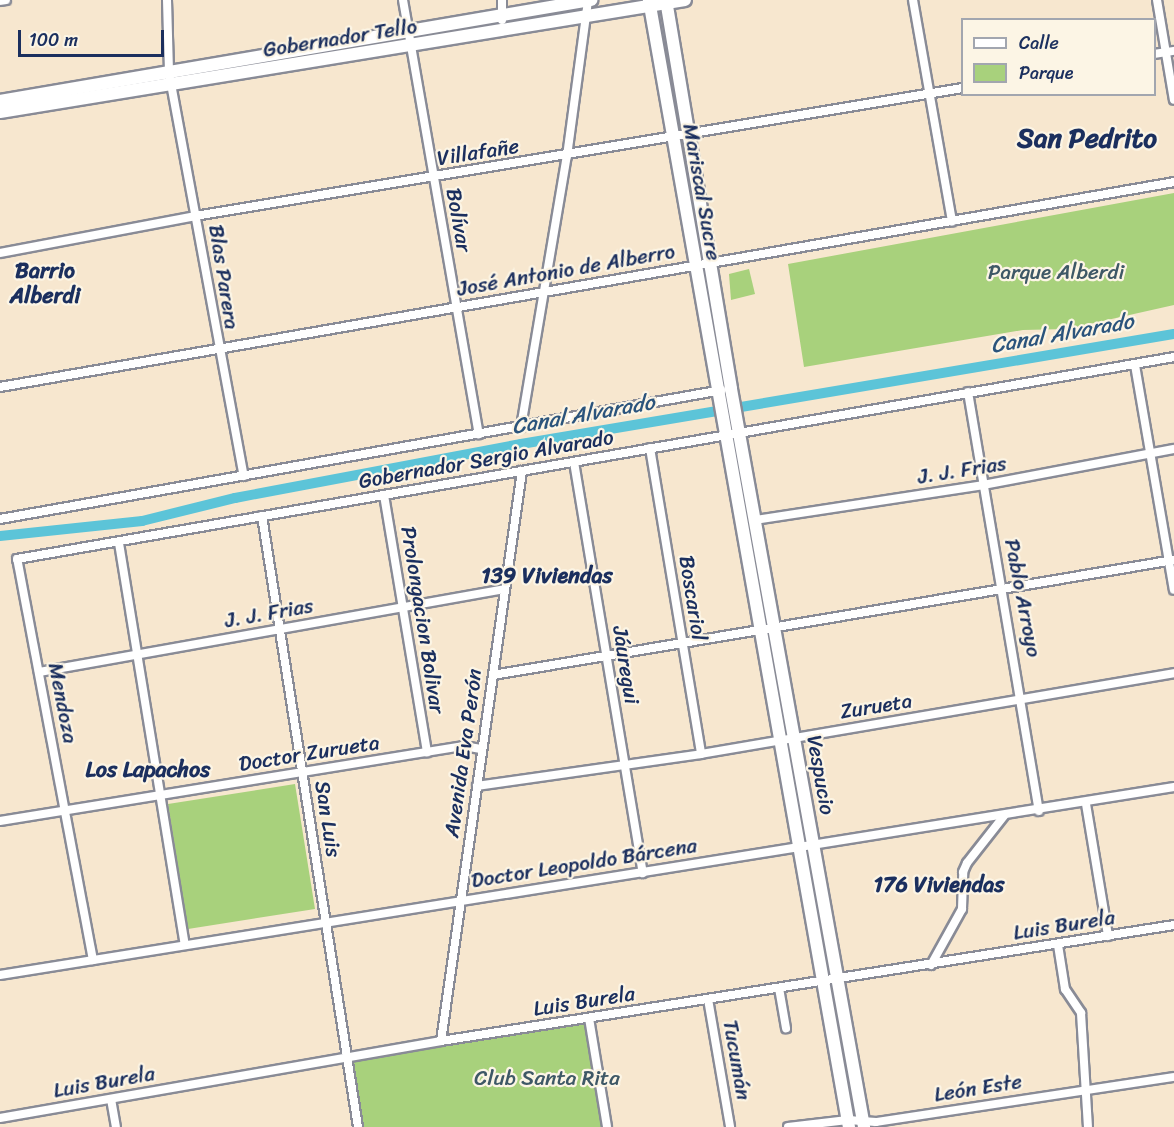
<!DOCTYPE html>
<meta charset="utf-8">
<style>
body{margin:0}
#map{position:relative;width:1174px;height:1127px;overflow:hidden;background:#f7e7cf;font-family:Sriracha,sans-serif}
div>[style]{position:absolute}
.green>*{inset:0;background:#a8d17c}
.canal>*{height:10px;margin:-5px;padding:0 5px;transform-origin:5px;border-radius:5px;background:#5cc4d8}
.roads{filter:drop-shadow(2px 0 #898b96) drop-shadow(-2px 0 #898b96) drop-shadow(0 2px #898b96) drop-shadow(0 -2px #898b96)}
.street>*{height:8px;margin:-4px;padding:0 4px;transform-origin:4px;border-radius:4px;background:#fff}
.secondary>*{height:12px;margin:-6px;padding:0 6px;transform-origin:6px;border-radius:6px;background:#fff}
span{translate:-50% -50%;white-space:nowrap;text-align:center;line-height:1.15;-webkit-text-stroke:4.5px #fcf5e5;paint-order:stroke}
.street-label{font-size:21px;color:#1b2f5e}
.park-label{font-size:21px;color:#3e5866}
.neighbourhood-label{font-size:22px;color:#1b2f5e;font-weight:700}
.water-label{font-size:22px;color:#2b547c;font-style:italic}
.district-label{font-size:27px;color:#1b2f5e;font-weight:700}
.legend{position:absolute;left:961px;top:18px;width:195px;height:78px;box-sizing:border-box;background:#fcf5e5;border:2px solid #a2a6af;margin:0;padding:8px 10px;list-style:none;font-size:18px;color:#1b2f5e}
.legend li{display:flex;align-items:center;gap:12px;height:30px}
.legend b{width:30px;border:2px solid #a2a6af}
.scale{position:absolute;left:18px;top:30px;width:146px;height:27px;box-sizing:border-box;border:3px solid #1b2f5e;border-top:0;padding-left:8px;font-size:18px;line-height:21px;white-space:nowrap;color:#1b2f5e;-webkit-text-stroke:4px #fcf5e5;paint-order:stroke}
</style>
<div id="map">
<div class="green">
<i style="clip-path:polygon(1174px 193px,1174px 305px,1067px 329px,1023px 330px,804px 367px,788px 264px)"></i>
<i style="clip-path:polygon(749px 269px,755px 294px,731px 300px,729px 274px)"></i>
<i style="clip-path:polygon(295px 784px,315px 909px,188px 929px,168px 804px)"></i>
<i style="clip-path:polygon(586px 1024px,606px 1127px,363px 1127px,352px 1061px)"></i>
</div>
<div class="canal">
<i style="left:0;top:536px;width:143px;rotate:-6deg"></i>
<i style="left:142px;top:521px;width:96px;rotate:-13.9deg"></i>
<i style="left:235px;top:498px;width:291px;rotate:-10.7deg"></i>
<i style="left:521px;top:444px;width:662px;rotate:-9.56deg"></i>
</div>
<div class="roads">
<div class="street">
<i style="left:167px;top:0;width:73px;rotate:88.4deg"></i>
<i style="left:169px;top:73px;width:410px;rotate:79.5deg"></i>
<i style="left:403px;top:0;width:441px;rotate:80.1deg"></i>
<i style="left:502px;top:0;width:20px;rotate:90deg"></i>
<i style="left:913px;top:0;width:225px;rotate:80deg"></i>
<i style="left:1157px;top:0;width:101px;rotate:80.4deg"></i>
<i style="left:0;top:1px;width:6px;rotate:-9deg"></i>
<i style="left:1154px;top:54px;width:20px;rotate:-9deg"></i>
<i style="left:0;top:253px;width:198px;rotate:-10.7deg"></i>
<i style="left:195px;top:216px;width:778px;rotate:-9.47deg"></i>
<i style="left:1135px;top:365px;width:228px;rotate:80.2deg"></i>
<i style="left:0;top:387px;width:1192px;rotate:-9.9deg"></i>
<i style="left:968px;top:392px;width:425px;rotate:80.4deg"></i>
<i style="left:521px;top:427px;width:275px;rotate:-80.4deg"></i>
<i style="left:567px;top:156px;width:157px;rotate:-82.3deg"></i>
<i style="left:650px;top:448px;width:310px;rotate:80.5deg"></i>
<i style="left:574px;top:462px;width:417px;rotate:80.5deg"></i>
<i style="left:384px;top:495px;width:261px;rotate:80.5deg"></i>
<i style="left:262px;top:516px;width:618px;rotate:81.07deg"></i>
<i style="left:0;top:519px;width:733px;rotate:-10.13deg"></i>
<i style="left:755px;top:520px;width:231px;rotate:-8.7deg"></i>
<i style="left:983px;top:485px;width:194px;rotate:-10.7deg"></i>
<i style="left:119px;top:543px;width:407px;rotate:80.7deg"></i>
<i style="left:39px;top:672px;width:473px;rotate:-10.1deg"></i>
<i style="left:493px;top:675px;width:691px;rotate:-9.59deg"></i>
<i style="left:477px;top:786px;width:226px;rotate:-8.1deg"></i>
<i style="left:701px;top:754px;width:480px;rotate:-9.7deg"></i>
<i style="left:1086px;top:804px;width:134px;rotate:80.5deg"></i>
<i style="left:0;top:821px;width:470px;rotate:-9.2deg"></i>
<i style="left:464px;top:746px;width:17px;rotate:10deg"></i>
<i style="left:1058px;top:945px;width:45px;rotate:81deg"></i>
<i style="left:1065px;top:989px;width:29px;rotate:56deg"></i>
<i style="left:1081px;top:1013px;width:114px;rotate:86.5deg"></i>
<i style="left:93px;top:960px;width:408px;rotate:-100.7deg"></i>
<i style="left:17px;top:559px;width:1175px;rotate:-9.9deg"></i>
<i style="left:931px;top:965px;width:64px;rotate:-61deg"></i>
<i style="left:962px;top:909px;width:37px;rotate:-88deg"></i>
<i style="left:963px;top:872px;width:10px;rotate:-66deg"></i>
<i style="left:967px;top:863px;width:60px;rotate:-51.8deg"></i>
<i style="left:0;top:975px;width:1189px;rotate:-9.1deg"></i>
<i style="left:779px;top:988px;width:41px;rotate:80.1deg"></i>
<i style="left:708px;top:999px;width:130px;rotate:80.2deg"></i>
<i style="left:589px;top:1018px;width:110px;rotate:80.6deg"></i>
<i style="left:441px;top:1041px;width:576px;rotate:-81.91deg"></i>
<i style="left:111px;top:1099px;width:28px;rotate:80deg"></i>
<i style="left:0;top:1118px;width:448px;rotate:-9.9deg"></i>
<i style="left:441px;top:1041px;width:742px;rotate:-8.99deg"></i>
<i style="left:788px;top:1127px;width:60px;rotate:-6.7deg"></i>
<i style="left:848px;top:1120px;width:28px;rotate:4deg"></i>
<i style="left:876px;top:1122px;width:301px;rotate:-8.6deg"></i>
</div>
<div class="secondary">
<i style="left:649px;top:0;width:1145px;rotate:79.94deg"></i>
<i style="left:666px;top:0;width:394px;rotate:80.5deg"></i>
<i style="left:731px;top:389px;width:750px;rotate:79.78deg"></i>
<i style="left:0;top:101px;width:600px;rotate:-9.7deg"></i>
<i style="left:0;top:112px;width:694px;rotate:-9.29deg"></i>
</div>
</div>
<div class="street-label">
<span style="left:340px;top:38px;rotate:-9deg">Gobernador Tello</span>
<span style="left:478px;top:152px;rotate:-9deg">Villafañe</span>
<span style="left:702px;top:192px;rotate:80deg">Mariscal Sucre</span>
<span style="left:459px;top:220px;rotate:80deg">Bolívar</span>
<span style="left:566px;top:270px;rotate:-10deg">José Antonio de Alberro</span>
<span style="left:224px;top:277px;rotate:81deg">Blas Parera</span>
<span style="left:486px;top:459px;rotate:-10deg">Gobernador Sergio Alvarado</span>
<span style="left:962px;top:470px;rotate:-9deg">J. J. Frias</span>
<span style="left:693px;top:598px;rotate:81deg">Boscariol</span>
<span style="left:1023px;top:598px;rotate:79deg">Pablo Arroyo</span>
<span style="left:269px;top:613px;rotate:-10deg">J. J. Frias</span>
<span style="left:423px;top:620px;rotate:81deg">Prolongacion Bolivar</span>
<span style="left:626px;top:665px;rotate:81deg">Jáuregui</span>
<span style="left:63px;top:703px;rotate:79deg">Mendoza</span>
<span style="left:876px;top:706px;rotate:-9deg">Zurueta</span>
<span style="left:309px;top:753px;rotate:-9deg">Doctor Zurueta</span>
<span style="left:463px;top:753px;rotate:-82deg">Avenida Eva Perón</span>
<span style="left:821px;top:775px;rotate:80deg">Vespucio</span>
<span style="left:328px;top:819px;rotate:81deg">San Luis</span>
<span style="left:584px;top:863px;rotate:-9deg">Doctor Leopoldo Bárcena</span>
<span style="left:1064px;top:925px;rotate:-9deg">Luis Burela</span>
<span style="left:584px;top:1001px;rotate:-9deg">Luis Burela</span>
<span style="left:737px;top:1060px;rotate:80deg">Tucumán</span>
<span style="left:104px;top:1082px;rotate:-10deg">Luis Burela</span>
<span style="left:978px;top:1088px;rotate:-9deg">León Este</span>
</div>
<div class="park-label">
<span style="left:1056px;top:272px">Parque Alberdi</span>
<span style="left:547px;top:1078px">Club Santa Rita</span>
</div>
<div class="neighbourhood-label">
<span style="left:45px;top:283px">Barrio<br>Alberdi</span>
<span style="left:547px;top:576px">139 Viviendas</span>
<span style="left:148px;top:770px">Los Lapachos</span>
<span style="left:939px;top:885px">176 Viviendas</span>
</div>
<div class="water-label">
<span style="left:1062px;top:333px;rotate:-10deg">Canal Alvarado</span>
<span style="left:583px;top:414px;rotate:-10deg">Canal Alvarado</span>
</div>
<div class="district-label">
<span style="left:1087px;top:139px">San Pedrito</span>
</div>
<ul class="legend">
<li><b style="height:8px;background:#fff"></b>Calle</li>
<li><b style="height:16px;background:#a8d17c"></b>Parque</li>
</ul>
<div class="scale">100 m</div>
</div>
